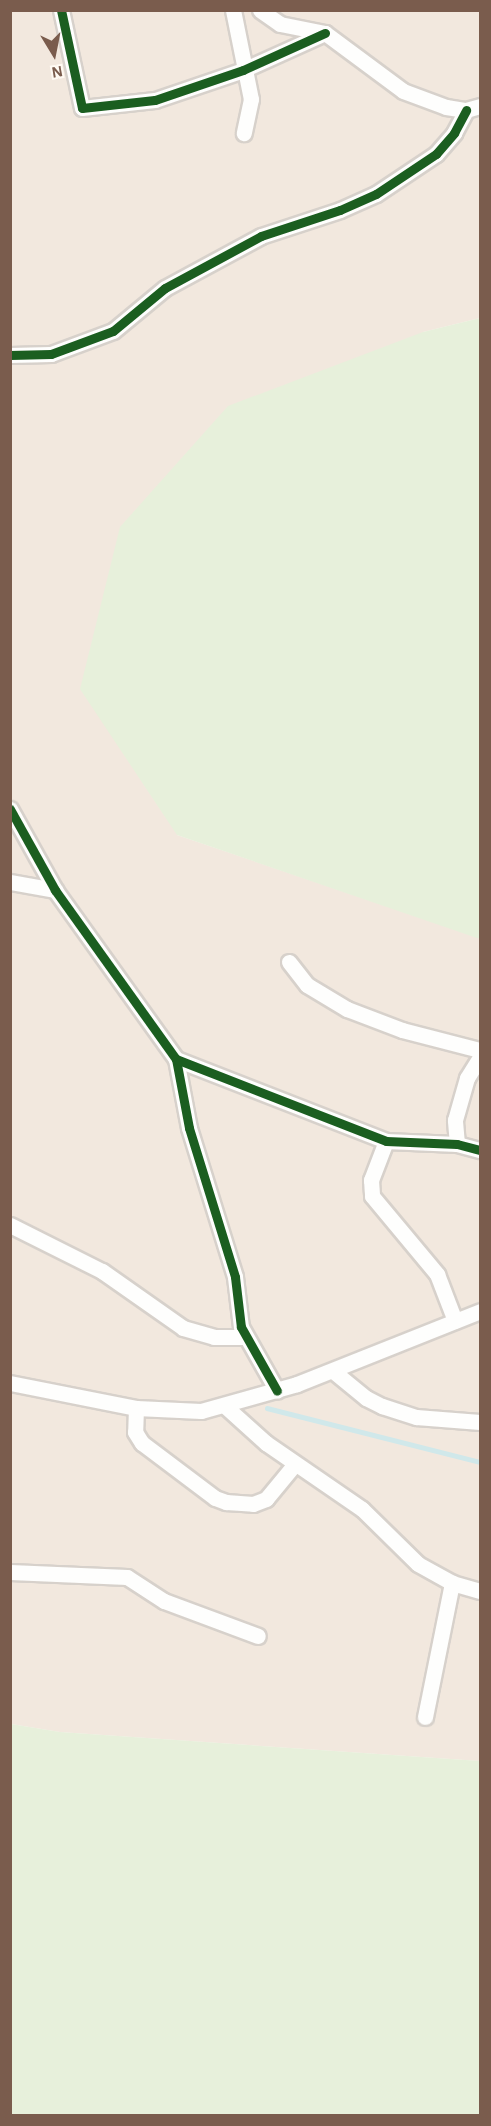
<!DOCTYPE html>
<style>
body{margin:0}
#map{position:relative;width:491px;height:2126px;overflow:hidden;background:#f9f5f0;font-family:"Alegreya Sans",sans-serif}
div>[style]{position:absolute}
.residential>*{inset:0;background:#f2e8de}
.green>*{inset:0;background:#e7f0db}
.stream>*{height:4.5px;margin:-2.25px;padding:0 2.25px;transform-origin:2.25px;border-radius:2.25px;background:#d0e8ea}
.roads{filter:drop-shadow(2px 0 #d7d1cb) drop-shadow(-2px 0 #d7d1cb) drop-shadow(0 2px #d7d1cb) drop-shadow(0 -2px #d7d1cb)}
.minor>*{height:15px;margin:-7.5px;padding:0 7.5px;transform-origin:7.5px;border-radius:7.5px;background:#fefefd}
.cycleway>*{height:9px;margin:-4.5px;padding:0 4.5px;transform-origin:4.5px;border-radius:4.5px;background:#1b5e20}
span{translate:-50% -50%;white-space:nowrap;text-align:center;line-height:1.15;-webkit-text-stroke:4.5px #fffaf3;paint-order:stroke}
.frame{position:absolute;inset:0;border:12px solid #7a5c4d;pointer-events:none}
.north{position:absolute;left:24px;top:24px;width:60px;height:60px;-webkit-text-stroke:4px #fffaf3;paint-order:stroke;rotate:170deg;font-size:16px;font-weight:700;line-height:24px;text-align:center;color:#7a5c4d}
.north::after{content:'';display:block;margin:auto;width:21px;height:27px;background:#7a5c4d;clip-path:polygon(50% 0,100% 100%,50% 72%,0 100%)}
</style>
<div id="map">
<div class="residential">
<i style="clip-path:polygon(11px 11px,480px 11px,480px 318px,423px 332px,177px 835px,480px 938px,480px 1761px,60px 1732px,11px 1724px)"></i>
</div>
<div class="green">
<i style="clip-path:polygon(480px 318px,480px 938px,477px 938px,177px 835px,80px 689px,120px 527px,228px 406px,423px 332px)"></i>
<i style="clip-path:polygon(11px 1724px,60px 1732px,480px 1761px,480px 2115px,11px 2115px)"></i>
</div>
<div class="stream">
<i style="left:267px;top:1408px;width:220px;rotate:14.2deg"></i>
</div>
<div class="roads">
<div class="minor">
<i style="left:61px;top:10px;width:100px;rotate:77.9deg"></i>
<i style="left:82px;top:108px;width:73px;rotate:-6.3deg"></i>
<i style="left:155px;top:100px;width:93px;rotate:-18.8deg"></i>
<i style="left:243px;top:70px;width:90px;rotate:-24.3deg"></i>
<i style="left:233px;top:10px;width:91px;rotate:78.6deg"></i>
<i style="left:251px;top:99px;width:35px;rotate:102deg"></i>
<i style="left:260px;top:10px;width:24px;rotate:35deg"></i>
<i style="left:280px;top:24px;width:46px;rotate:11.3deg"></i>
<i style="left:325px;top:33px;width:97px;rotate:36.6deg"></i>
<i style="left:403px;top:91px;width:46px;rotate:20.4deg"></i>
<i style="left:446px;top:107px;width:20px;rotate:9deg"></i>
<i style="left:466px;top:110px;width:15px;rotate:-16deg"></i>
<i style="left:10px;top:355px;width:41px;rotate:-1.4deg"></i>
<i style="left:51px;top:354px;width:66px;rotate:-20.4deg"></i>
<i style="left:113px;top:331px;width:67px;rotate:-39.6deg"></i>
<i style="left:165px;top:288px;width:109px;rotate:-28.4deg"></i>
<i style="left:261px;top:236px;width:83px;rotate:-18.2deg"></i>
<i style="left:340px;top:210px;width:39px;rotate:-24deg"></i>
<i style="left:376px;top:194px;width:72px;rotate:-33.7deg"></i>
<i style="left:436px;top:154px;width:28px;rotate:-49deg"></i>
<i style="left:454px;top:133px;width:26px;rotate:-62deg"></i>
<i style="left:10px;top:809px;width:93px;rotate:60.9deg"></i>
<i style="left:55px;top:890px;width:208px;rotate:54.4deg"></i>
<i style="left:176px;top:1059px;width:70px;rotate:79.3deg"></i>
<i style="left:189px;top:1128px;width:156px;rotate:72.8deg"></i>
<i style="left:235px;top:1277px;width:50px;rotate:83.2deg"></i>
<i style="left:241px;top:1327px;width:73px;rotate:60.6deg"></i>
<i style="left:10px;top:882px;width:46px;rotate:10.1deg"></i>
<i style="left:289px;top:962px;width:29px;rotate:52deg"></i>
<i style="left:307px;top:985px;width:47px;rotate:31deg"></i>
<i style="left:347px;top:1009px;width:59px;rotate:20.9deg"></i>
<i style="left:402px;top:1030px;width:81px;rotate:14.4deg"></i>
<i style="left:176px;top:1059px;width:225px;rotate:21.3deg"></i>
<i style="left:386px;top:1141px;width:71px;rotate:2.4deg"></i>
<i style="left:457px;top:1144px;width:24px;rotate:15deg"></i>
<i style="left:386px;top:1141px;width:42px;rotate:111deg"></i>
<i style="left:371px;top:1180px;width:16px;rotate:86deg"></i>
<i style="left:372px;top:1196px;width:102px;rotate:50.2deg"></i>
<i style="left:437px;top:1274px;width:50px;rotate:69deg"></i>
<i style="left:457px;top:1144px;width:24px;rotate:-95deg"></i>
<i style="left:455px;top:1120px;width:44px;rotate:-74.1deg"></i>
<i style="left:467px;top:1078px;width:25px;rotate:-58deg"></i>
<i style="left:10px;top:1225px;width:103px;rotate:26.6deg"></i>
<i style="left:102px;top:1271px;width:99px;rotate:35.1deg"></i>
<i style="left:183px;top:1328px;width:32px;rotate:16deg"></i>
<i style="left:214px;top:1337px;width:31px"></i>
<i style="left:333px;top:1371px;width:43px;rotate:39.3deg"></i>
<i style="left:366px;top:1398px;width:18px;rotate:27deg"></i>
<i style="left:382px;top:1406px;width:36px;rotate:18deg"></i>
<i style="left:416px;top:1417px;width:64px;rotate:4.5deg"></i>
<i style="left:10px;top:1383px;width:128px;rotate:11.2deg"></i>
<i style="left:136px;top:1408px;width:65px;rotate:2.6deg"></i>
<i style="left:201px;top:1411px;width:100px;rotate:-15.7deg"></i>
<i style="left:297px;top:1384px;width:197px;rotate:-21.7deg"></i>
<i style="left:226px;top:1407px;width:54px;rotate:42deg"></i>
<i style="left:266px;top:1443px;width:116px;rotate:34.5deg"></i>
<i style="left:362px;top:1509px;width:78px;rotate:44.5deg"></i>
<i style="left:418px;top:1564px;width:39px;rotate:29deg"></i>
<i style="left:452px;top:1583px;width:29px;rotate:16deg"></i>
<i style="left:136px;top:1408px;width:24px;rotate:92deg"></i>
<i style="left:135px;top:1432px;width:13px;rotate:58deg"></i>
<i style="left:142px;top:1443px;width:91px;rotate:37deg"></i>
<i style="left:215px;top:1498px;width:12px;rotate:20deg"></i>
<i style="left:226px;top:1502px;width:27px;rotate:4deg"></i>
<i style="left:253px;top:1504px;width:14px;rotate:-21deg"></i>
<i style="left:266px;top:1499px;width:45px;rotate:-50.4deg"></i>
<i style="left:10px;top:1572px;width:117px;rotate:2.4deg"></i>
<i style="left:127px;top:1577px;width:44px;rotate:33deg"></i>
<i style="left:164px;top:1601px;width:100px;rotate:20.4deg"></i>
<i style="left:425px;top:1717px;width:137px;rotate:-78.6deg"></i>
</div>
</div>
<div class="cycleway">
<i style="left:61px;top:10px;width:100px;rotate:77.9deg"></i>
<i style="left:82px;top:108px;width:73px;rotate:-6.3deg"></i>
<i style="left:155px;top:100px;width:93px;rotate:-18.8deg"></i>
<i style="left:243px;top:70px;width:90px;rotate:-24.3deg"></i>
<i style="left:10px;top:355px;width:41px;rotate:-1.4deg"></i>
<i style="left:51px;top:354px;width:66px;rotate:-20.4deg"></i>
<i style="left:113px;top:331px;width:67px;rotate:-39.6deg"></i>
<i style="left:165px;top:288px;width:109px;rotate:-28.4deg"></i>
<i style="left:261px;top:236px;width:83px;rotate:-18.2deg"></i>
<i style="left:340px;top:210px;width:39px;rotate:-24deg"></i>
<i style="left:376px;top:194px;width:72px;rotate:-33.7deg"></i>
<i style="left:436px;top:154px;width:28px;rotate:-49deg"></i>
<i style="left:454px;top:133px;width:26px;rotate:-62deg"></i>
<i style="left:10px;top:809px;width:93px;rotate:60.9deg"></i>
<i style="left:55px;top:890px;width:208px;rotate:54.4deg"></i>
<i style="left:176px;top:1059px;width:70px;rotate:79.3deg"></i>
<i style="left:189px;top:1128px;width:156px;rotate:72.8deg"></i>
<i style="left:235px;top:1277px;width:50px;rotate:83.2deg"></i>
<i style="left:241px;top:1327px;width:73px;rotate:60.6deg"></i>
<i style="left:176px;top:1059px;width:225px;rotate:21.3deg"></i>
<i style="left:386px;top:1141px;width:71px;rotate:2.4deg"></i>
<i style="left:457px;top:1144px;width:24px;rotate:15deg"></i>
</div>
<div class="frame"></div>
<div class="north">N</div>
</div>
